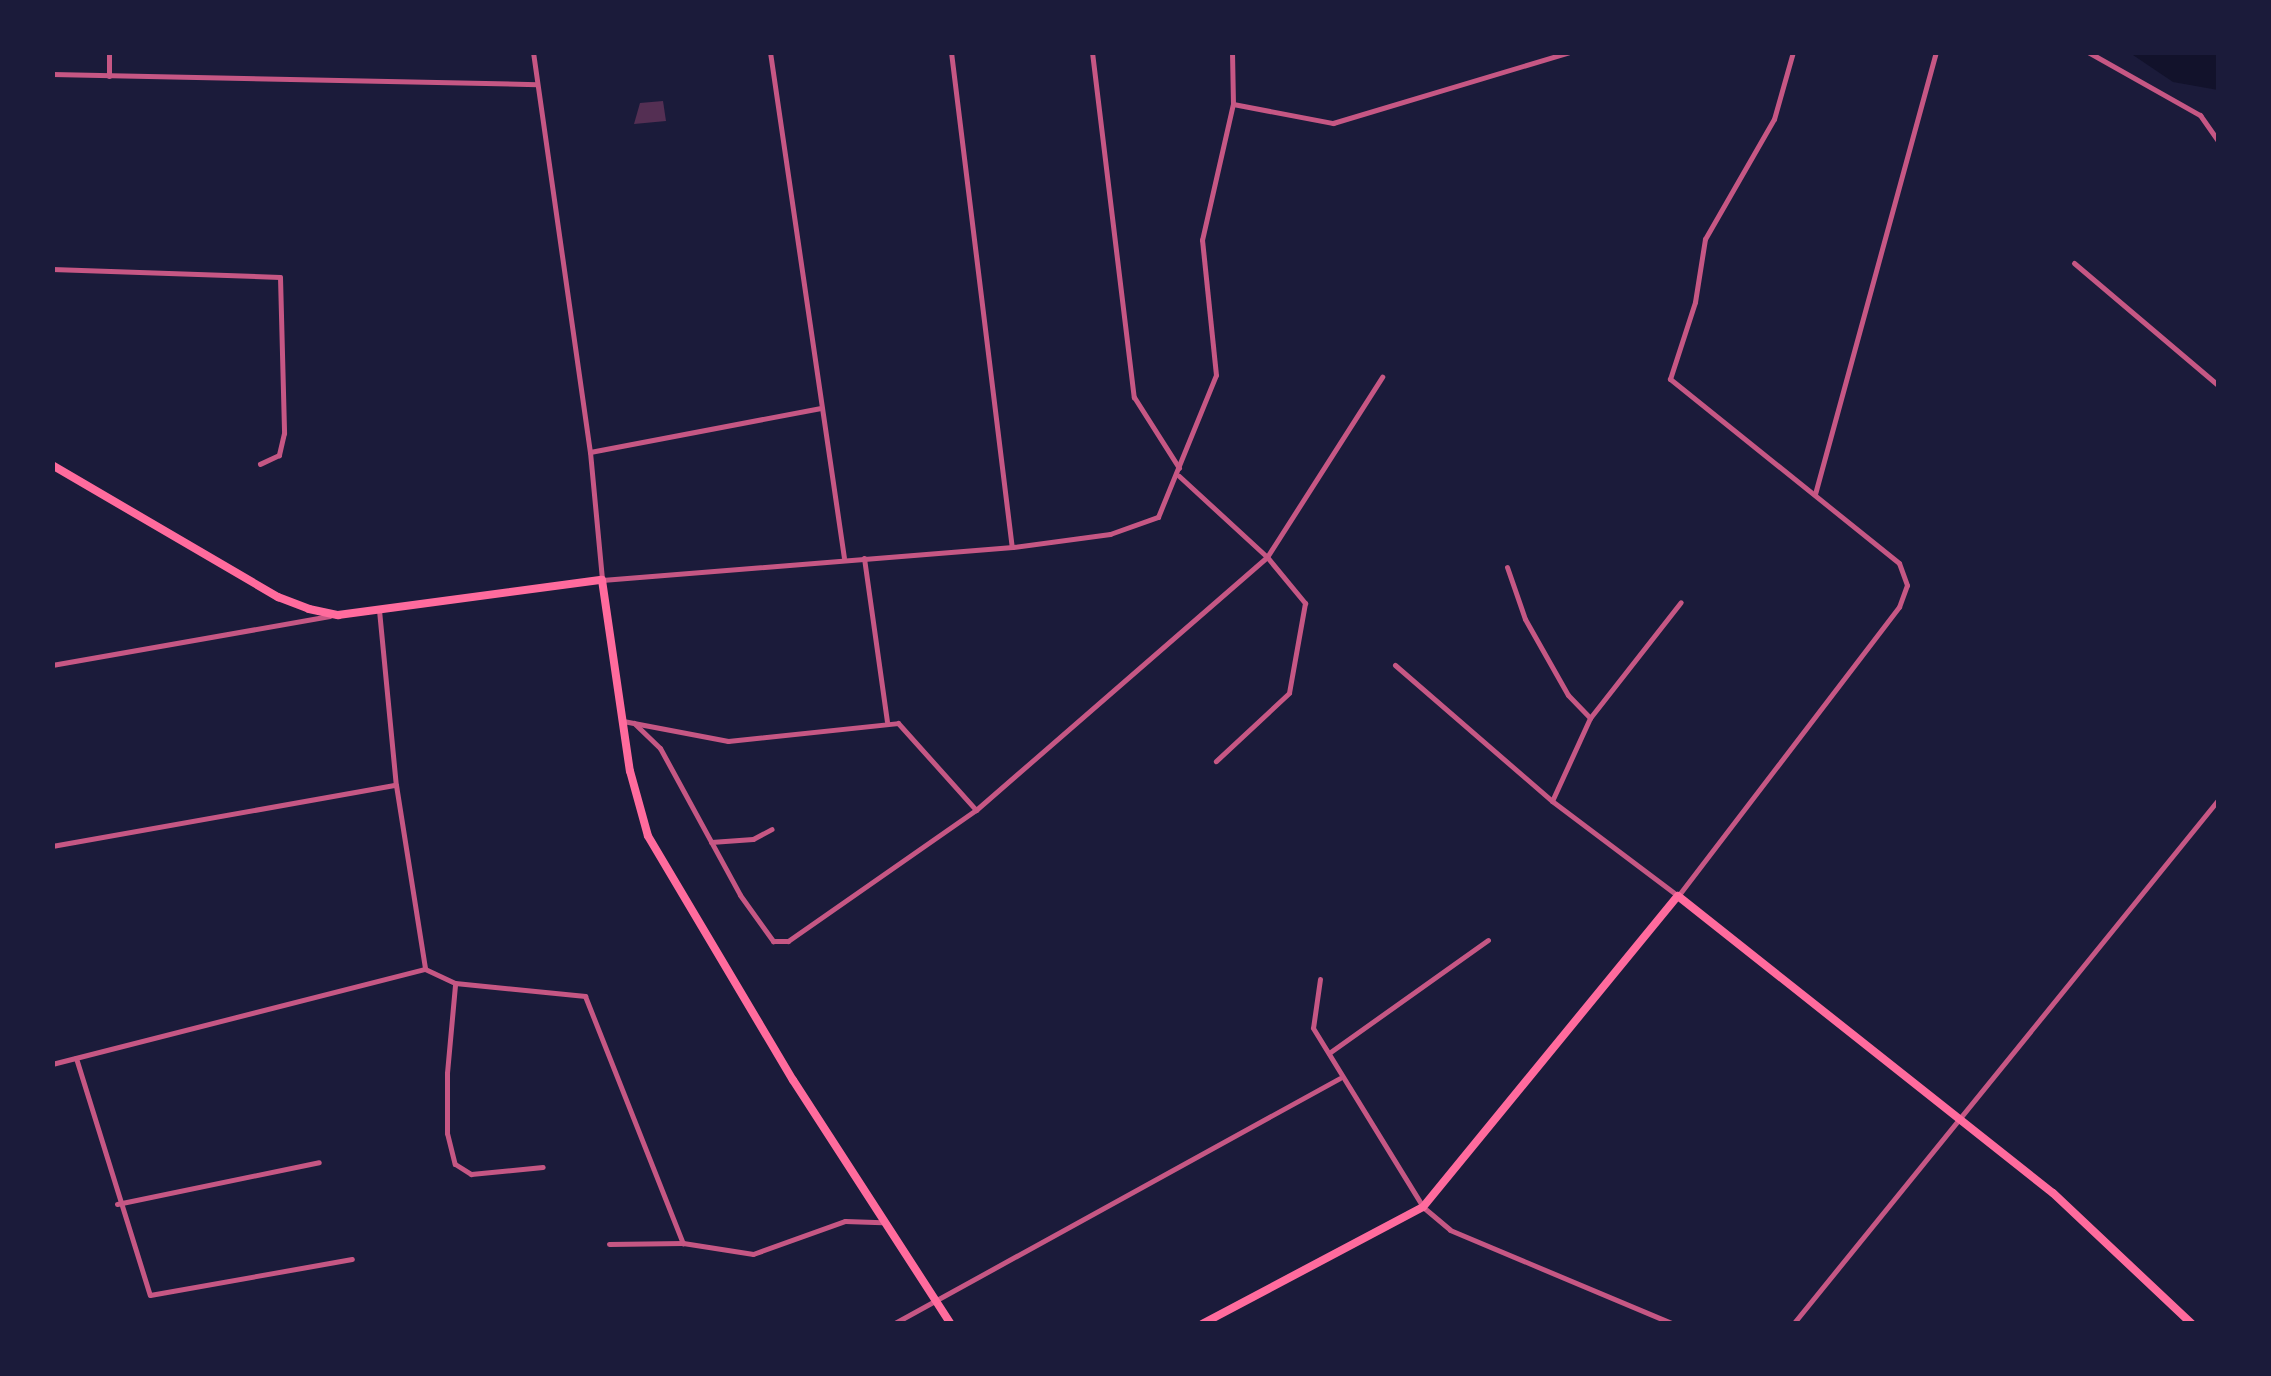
<!DOCTYPE html>
<style>
body{margin:0}
#map{position:relative;width:2271px;height:1376px;overflow:hidden;background:#1b1b3a;font-family:"Fira Sans Condensed",sans-serif}
div>[style]{position:absolute}
.water>*{inset:0;background:#12122b}
.building>*{inset:0;background:#542f53}
.minor>*{height:5px;margin:-2.5px;padding:0 2.5px;transform-origin:2.5px;border-radius:2.5px;background:#c65784}
.tertiary>*{height:5px;margin:-2.5px;padding:0 2.5px;transform-origin:2.5px;border-radius:2.5px;background:#c65784}
.primary>*{height:8px;margin:-4px;padding:0 4px;transform-origin:4px;border-radius:4px;background:#ff6b9d}
span{translate:-50% -50%;white-space:nowrap;text-align:center;line-height:1.15;-webkit-text-stroke:8px #1b1b3a;paint-order:stroke}
.frame{position:absolute;inset:0;border:55px solid #1b1b3a;pointer-events:none}
</style>
<div id="map">
<div class="water">
<i style="clip-path:polygon(2130px 53px,2218px 53px,2218px 90px,2173px 82px)"></i>
</div>
<div class="building">
<i style="clip-path:polygon(663px 101px,666px 121px,634px 124px,640px 103px)"></i>
</div>
<div class="minor">
<i style="left:770px;top:52px;width:511px;rotate:81.68deg"></i>
<i style="left:951px;top:52px;width:498px;rotate:83deg"></i>
<i style="left:1092px;top:52px;width:348px;rotate:83.1deg"></i>
<i style="left:1134px;top:397px;width:84px;rotate:57.6deg"></i>
<i style="left:2088px;top:52px;width:129px;rotate:29.4deg"></i>
<i style="left:2200px;top:115px;width:32px;rotate:55deg"></i>
<i style="left:52px;top:74px;width:485px;rotate:1.2deg"></i>
<i style="left:109px;top:76px;width:24px;rotate:-90deg"></i>
<i style="left:1233px;top:104px;width:102px;rotate:10.8deg"></i>
<i style="left:1333px;top:123px;width:246px;rotate:-16.7deg"></i>
<i style="left:2074px;top:263px;width:189px;rotate:40.3deg"></i>
<i style="left:52px;top:269px;width:228px;rotate:2deg"></i>
<i style="left:280px;top:277px;width:156px;rotate:88.5deg"></i>
<i style="left:284px;top:433px;width:23px;rotate:103deg"></i>
<i style="left:279px;top:455px;width:21px;rotate:155deg"></i>
<i style="left:590px;top:452px;width:235px;rotate:-10.8deg"></i>
<i style="left:1179px;top:476px;width:120px;rotate:42.6deg"></i>
<i style="left:1267px;top:557px;width:60px;rotate:50.4deg"></i>
<i style="left:1305px;top:603px;width:91px;rotate:100.1deg"></i>
<i style="left:1289px;top:693px;width:100px;rotate:137deg"></i>
<i style="left:1815px;top:494px;width:458px;rotate:-74.7deg"></i>
<i style="left:864px;top:558px;width:165px;rotate:82deg"></i>
<i style="left:1507px;top:567px;width:55px;rotate:70.9deg"></i>
<i style="left:1525px;top:619px;width:87px;rotate:60.5deg"></i>
<i style="left:1568px;top:695px;width:32px;rotate:46deg"></i>
<i style="left:602px;top:580px;width:412px;rotate:-4.6deg"></i>
<i style="left:1013px;top:547px;width:98px;rotate:-7.6deg"></i>
<i style="left:1110px;top:534px;width:51px;rotate:-19.5deg"></i>
<i style="left:1158px;top:517px;width:153px;rotate:-67.8deg"></i>
<i style="left:1216px;top:375px;width:136px;rotate:-95.9deg"></i>
<i style="left:1202px;top:240px;width:139px;rotate:-77.2deg"></i>
<i style="left:1233px;top:104px;width:52px;rotate:-91.1deg"></i>
<i style="left:379px;top:610px;width:176px;rotate:84.5deg"></i>
<i style="left:396px;top:785px;width:186px;rotate:81deg"></i>
<i style="left:52px;top:665px;width:282px;rotate:-10deg"></i>
<i style="left:1395px;top:665px;width:208px;rotate:40.9deg"></i>
<i style="left:1552px;top:801px;width:158px;rotate:37deg"></i>
<i style="left:1678px;top:896px;width:364px;rotate:-52.6deg"></i>
<i style="left:1899px;top:607px;width:23px;rotate:-70deg"></i>
<i style="left:1907px;top:585px;width:23px;rotate:-110deg"></i>
<i style="left:1899px;top:563px;width:294px;rotate:-141.2deg"></i>
<i style="left:1670px;top:379px;width:81px;rotate:-72deg"></i>
<i style="left:1695px;top:302px;width:64px;rotate:-81deg"></i>
<i style="left:1705px;top:239px;width:138px;rotate:-60.1deg"></i>
<i style="left:1774px;top:119px;width:70px;rotate:-74.2deg"></i>
<i style="left:623px;top:721px;width:107px;rotate:10.8deg"></i>
<i style="left:728px;top:741px;width:171px;rotate:-6deg"></i>
<i style="left:898px;top:723px;width:117px;rotate:48.1deg"></i>
<i style="left:634px;top:723px;width:36px;rotate:44deg"></i>
<i style="left:660px;top:748px;width:167px;rotate:61.4deg"></i>
<i style="left:740px;top:895px;width:57px;rotate:54.3deg"></i>
<i style="left:773px;top:941px;width:15px"></i>
<i style="left:788px;top:941px;width:229px;rotate:-34.9deg"></i>
<i style="left:976px;top:810px;width:386px;rotate:-41deg"></i>
<i style="left:1267px;top:557px;width:214px;rotate:-57.4deg"></i>
<i style="left:1552px;top:801px;width:91px;rotate:-65.4deg"></i>
<i style="left:1590px;top:718px;width:147px;rotate:-51.9deg"></i>
<i style="left:711px;top:842px;width:42px;rotate:-4.1deg"></i>
<i style="left:753px;top:839px;width:21px;rotate:-28deg"></i>
<i style="left:52px;top:846px;width:349px;rotate:-10.1deg"></i>
<i style="left:1320px;top:979px;width:49px;rotate:98.1deg"></i>
<i style="left:1313px;top:1028px;width:210px;rotate:58.4deg"></i>
<i style="left:1423px;top:1207px;width:35px;rotate:40deg"></i>
<i style="left:1450px;top:1230px;width:243px;rotate:22.8deg"></i>
<i style="left:455px;top:985px;width:88px;rotate:95.2deg"></i>
<i style="left:447px;top:1073px;width:60px;rotate:90deg"></i>
<i style="left:447px;top:1133px;width:32px;rotate:76deg"></i>
<i style="left:455px;top:1164px;width:19px;rotate:32deg"></i>
<i style="left:471px;top:1174px;width:72px;rotate:-5.6deg"></i>
<i style="left:1329px;top:1053px;width:195px;rotate:-35.4deg"></i>
<i style="left:76px;top:1058px;width:248px;rotate:72.7deg"></i>
<i style="left:150px;top:1295px;width:205px;rotate:-10.1deg"></i>
<i style="left:52px;top:1064px;width:385px;rotate:-14.3deg"></i>
<i style="left:425px;top:969px;width:33px;rotate:25deg"></i>
<i style="left:455px;top:983px;width:131px;rotate:5.7deg"></i>
<i style="left:585px;top:996px;width:266px;rotate:68.4deg"></i>
<i style="left:117px;top:1204px;width:206px;rotate:-11.7deg"></i>
<i style="left:609px;top:1244px;width:74px;rotate:-0.8deg"></i>
<i style="left:683px;top:1243px;width:71px;rotate:8.9deg"></i>
<i style="left:753px;top:1254px;width:98px;rotate:-19.7deg"></i>
<i style="left:845px;top:1221px;width:37px;rotate:2deg"></i>
<i style="left:893px;top:1324px;width:510px;rotate:-28.83deg"></i>
<i style="left:1793px;top:1324px;width:675px;rotate:-50.96deg"></i>
</div>
<div class="tertiary">
<i style="left:533px;top:52px;width:404px;rotate:81.9deg"></i>
<i style="left:590px;top:452px;width:129px;rotate:84.6deg"></i>
</div>
<div class="primary">
<i style="left:52px;top:465px;width:262px;rotate:30.3deg"></i>
<i style="left:278px;top:597px;width:33px;rotate:21deg"></i>
<i style="left:309px;top:609px;width:30px;rotate:12deg"></i>
<i style="left:338px;top:615px;width:266px;rotate:-7.6deg"></i>
<i style="left:602px;top:580px;width:193px;rotate:81.7deg"></i>
<i style="left:630px;top:771px;width:67px;rotate:74.5deg"></i>
<i style="left:648px;top:836px;width:284px;rotate:59.3deg"></i>
<i style="left:793px;top:1080px;width:291px;rotate:57.1deg"></i>
<i style="left:1202px;top:1324px;width:250px;rotate:-27.9deg"></i>
<i style="left:1423px;top:1207px;width:402px;rotate:-50.7deg"></i>
<i style="left:1678px;top:896px;width:478px;rotate:38.4deg"></i>
<i style="left:2053px;top:1193px;width:191px;rotate:43.3deg"></i>
</div>
<div class="frame"></div>
</div>
